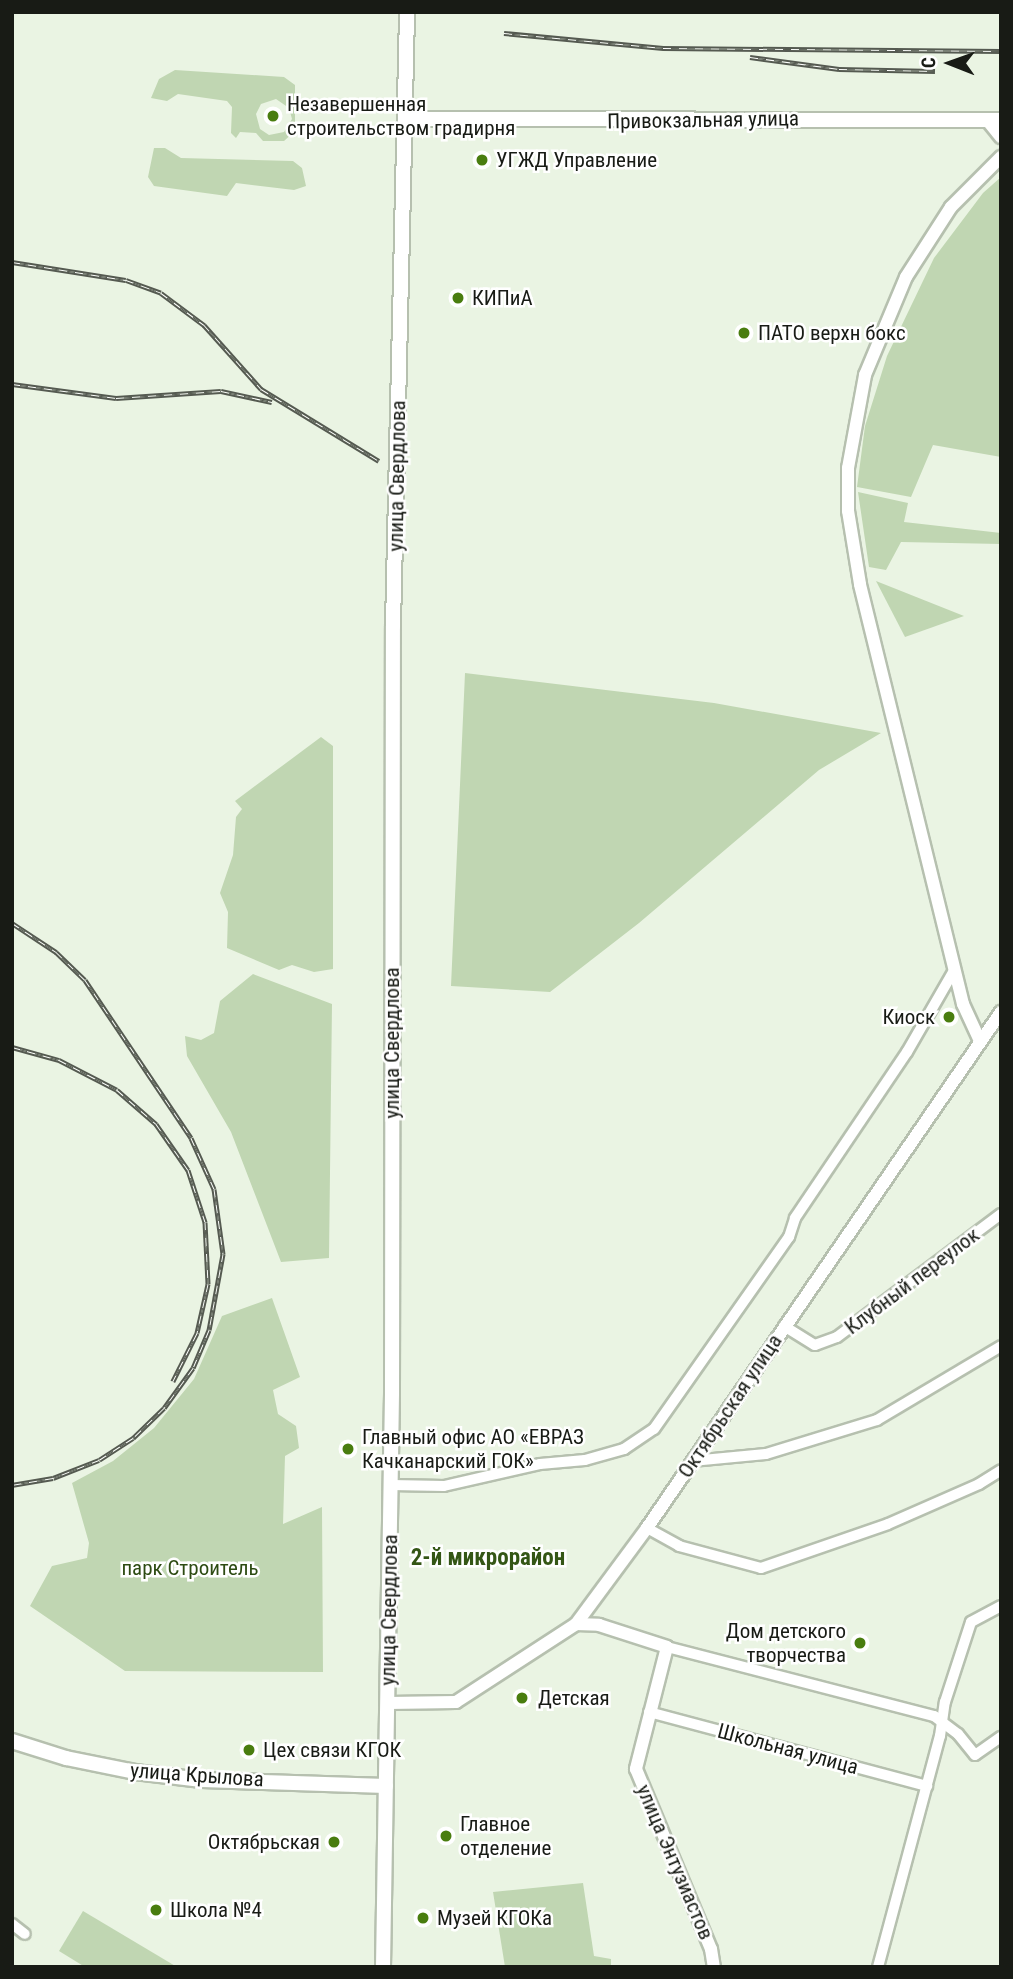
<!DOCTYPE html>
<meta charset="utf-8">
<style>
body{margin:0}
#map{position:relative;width:1013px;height:1979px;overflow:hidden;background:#eaf4e3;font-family:"Roboto Condensed",sans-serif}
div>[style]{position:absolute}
.green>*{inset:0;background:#c0d6b2}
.roads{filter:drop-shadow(2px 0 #b6c0af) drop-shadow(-2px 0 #b6c0af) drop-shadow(0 2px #b6c0af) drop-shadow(0 -2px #b6c0af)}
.minor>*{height:10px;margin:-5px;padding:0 5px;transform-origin:5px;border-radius:5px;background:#fff}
.tertiary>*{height:12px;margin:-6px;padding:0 6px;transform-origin:6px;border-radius:6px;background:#fff}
.secondary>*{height:14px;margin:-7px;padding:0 7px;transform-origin:7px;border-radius:7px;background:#fff}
.primary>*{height:14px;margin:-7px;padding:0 7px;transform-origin:7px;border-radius:7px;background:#fff}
.rail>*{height:5px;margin-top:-2.5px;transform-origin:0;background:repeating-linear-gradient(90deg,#fff 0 8px,#555a51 0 16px);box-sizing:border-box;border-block:2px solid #555a51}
.dots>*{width:19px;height:19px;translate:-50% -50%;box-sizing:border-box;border:4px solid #fff;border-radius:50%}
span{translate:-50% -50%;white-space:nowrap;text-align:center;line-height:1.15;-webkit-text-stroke:5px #fff;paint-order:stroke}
.poi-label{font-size:21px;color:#181b15}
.left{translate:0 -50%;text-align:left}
.right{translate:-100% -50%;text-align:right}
.street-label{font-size:21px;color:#181b15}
.park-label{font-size:21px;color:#2d4b12}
.neighbourhood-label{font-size:23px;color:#345615;font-weight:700}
.frame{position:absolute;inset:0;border:14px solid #181b15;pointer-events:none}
.north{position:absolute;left:915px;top:28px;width:70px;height:70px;-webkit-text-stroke:5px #fff;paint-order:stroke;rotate:271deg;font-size:19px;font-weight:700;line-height:28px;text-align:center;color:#181b15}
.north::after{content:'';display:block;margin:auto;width:24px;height:32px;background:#181b15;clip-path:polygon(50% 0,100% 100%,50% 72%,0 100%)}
</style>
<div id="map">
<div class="green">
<i style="clip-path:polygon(evenodd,175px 70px,284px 77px,295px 85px,295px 131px,284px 141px,263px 141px,256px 133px,240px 132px,236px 138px,231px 133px,232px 107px,227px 101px,178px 94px,167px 101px,151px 98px,159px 79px,175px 70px,276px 99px,289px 108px,292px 119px,284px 132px,269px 135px,260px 129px,256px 114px,261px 104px,276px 99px)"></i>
<i style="clip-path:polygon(154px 148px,165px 148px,181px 158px,293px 161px,302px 168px,306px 186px,294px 190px,236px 183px,227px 196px,154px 186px,148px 177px)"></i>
<i style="clip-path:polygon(1001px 177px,1001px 457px,933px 445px,911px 497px,857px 487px,865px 426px,887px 356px,934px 258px,983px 193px)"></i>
<i style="clip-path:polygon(858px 492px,908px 503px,904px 522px,1001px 533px,1001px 544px,901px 542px,886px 570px,869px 567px)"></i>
<i style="clip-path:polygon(876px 581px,964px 616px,905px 637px)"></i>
<i style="clip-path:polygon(465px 673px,714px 703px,881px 733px,819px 770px,639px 923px,550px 992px,451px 986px)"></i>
<i style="clip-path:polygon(321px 737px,333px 746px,333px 969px,314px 972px,292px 965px,279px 970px,227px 948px,228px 912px,220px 893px,233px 855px,236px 817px,242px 809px,235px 801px)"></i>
<i style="clip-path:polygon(253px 974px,332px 1004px,329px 1258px,281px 1262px,231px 1132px,187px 1056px,185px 1036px,201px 1040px,214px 1033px,220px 1001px)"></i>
<i style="clip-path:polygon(272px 1298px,300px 1377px,273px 1390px,278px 1414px,296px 1426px,299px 1448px,285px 1456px,283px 1524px,322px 1507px,323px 1672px,125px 1671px,30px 1606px,52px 1566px,87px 1558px,89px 1543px,72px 1483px,113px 1461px,154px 1428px,194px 1379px,222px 1316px)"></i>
<i style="clip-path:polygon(583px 1883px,594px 1956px,611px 1959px,611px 1967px,505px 1967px,493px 1892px)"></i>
<i style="clip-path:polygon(83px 1911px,177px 1967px,85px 1967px,59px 1951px)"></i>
</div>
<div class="roads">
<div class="minor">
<i style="left:784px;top:1326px;width:36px;rotate:32deg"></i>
<i style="left:815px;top:1345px;width:23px;rotate:-20deg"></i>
<i style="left:837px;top:1337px;width:205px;rotate:-36.9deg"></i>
<i style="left:692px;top:1461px;width:74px;rotate:-5.4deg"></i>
<i style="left:766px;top:1454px;width:116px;rotate:-17deg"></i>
<i style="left:877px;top:1420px;width:144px;rotate:-30.8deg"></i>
<i style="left:391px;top:1485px;width:53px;rotate:1.1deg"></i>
<i style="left:444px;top:1486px;width:98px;rotate:-12.9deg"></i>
<i style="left:540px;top:1464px;width:45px;rotate:-5.1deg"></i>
<i style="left:585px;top:1460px;width:41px;rotate:-15.8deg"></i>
<i style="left:624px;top:1449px;width:36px;rotate:-34deg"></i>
<i style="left:654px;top:1429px;width:235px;rotate:-54.9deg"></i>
<i style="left:789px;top:1237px;width:20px;rotate:-72deg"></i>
<i style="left:795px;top:1218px;width:200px;rotate:-56deg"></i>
<i style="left:907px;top:1052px;width:96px;rotate:-60deg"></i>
<i style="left:647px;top:1528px;width:37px;rotate:29deg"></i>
<i style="left:679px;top:1546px;width:85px;rotate:15deg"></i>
<i style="left:761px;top:1568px;width:134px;rotate:-19.1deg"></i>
<i style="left:888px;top:1524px;width:99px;rotate:-23.7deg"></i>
<i style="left:979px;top:1484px;width:26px;rotate:-32deg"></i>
<i style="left:667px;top:1647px;width:276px;rotate:14.5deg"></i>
<i style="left:934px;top:1716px;width:30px;rotate:37deg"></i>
<i style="left:958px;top:1734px;width:27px;rotate:51deg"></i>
<i style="left:975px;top:1755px;width:32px;rotate:-35deg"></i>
<i style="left:649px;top:1712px;width:288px;rotate:14.9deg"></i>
<i style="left:12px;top:1924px;width:16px;rotate:38deg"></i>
<i style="left:878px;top:1967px;width:239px;rotate:-75deg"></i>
<i style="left:940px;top:1736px;width:34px;rotate:-82deg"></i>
<i style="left:945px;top:1702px;width:84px;rotate:-72deg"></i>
<i style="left:971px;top:1622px;width:34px;rotate:-28deg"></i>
</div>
<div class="tertiary">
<i style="left:987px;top:120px;width:22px;rotate:51deg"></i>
<i style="left:980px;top:1041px;width:41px;rotate:-114.7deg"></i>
<i style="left:963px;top:1004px;width:432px;rotate:-103.8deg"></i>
<i style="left:860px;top:584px;width:74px;rotate:-99.3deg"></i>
<i style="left:848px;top:511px;width:43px;rotate:-90deg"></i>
<i style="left:848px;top:468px;width:95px;rotate:-79.6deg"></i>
<i style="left:865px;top:375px;width:106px;rotate:-67.3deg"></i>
<i style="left:906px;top:277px;width:83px;rotate:-57.3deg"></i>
<i style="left:951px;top:207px;width:71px;rotate:-45deg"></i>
<i style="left:576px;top:1624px;width:23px;rotate:2deg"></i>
<i style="left:599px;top:1625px;width:71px;rotate:17.9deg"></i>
<i style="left:667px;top:1647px;width:126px;rotate:104.3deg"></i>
<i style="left:636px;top:1769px;width:195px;rotate:67.4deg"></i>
<i style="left:711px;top:1949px;width:18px;rotate:81deg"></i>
<i style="left:388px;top:1703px;width:68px;rotate:-0.8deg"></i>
<i style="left:456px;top:1702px;width:143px;rotate:-33deg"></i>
<i style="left:576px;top:1624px;width:119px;rotate:-53.5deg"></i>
<i style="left:647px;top:1528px;width:626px;rotate:-55.55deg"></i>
</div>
<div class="secondary">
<i style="left:12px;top:1741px;width:57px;rotate:17.5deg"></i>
<i style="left:66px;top:1758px;width:70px;rotate:11.5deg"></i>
<i style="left:135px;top:1772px;width:67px;rotate:6.8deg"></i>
<i style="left:202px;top:1780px;width:184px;rotate:1.9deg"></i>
<i style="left:383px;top:1967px;width:574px;rotate:-89.1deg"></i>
<i style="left:392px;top:1393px;width:767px;rotate:-89.93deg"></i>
<i style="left:393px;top:626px;width:614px;rotate:-88.69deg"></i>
</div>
<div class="primary">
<i style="left:405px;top:119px;width:596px;rotate:0.1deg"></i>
</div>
</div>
<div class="rail">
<i style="left:504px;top:33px;width:160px;rotate:5.4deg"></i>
<i style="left:663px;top:48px;width:338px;rotate:0.5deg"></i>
<i style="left:750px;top:57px;width:90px;rotate:7.7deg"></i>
<i style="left:839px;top:69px;width:96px;rotate:1.2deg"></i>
<i style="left:12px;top:262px;width:115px;rotate:9deg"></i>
<i style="left:126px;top:280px;width:37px;rotate:20deg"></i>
<i style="left:161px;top:293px;width:54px;rotate:36.7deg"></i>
<i style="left:204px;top:325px;width:86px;rotate:48.3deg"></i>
<i style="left:261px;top:389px;width:138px;rotate:31.4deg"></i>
<i style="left:12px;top:384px;width:105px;rotate:7.7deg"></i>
<i style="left:116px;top:398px;width:105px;rotate:-3.8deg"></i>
<i style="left:221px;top:391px;width:52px;rotate:12.2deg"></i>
<i style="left:12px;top:923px;width:53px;rotate:33.4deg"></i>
<i style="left:56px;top:952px;width:40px;rotate:44deg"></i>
<i style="left:85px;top:980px;width:190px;rotate:56.1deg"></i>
<i style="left:191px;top:1138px;width:56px;rotate:65.7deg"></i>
<i style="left:214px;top:1189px;width:66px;rotate:82.1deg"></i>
<i style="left:223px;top:1254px;width:77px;rotate:100.4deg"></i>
<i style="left:209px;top:1330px;width:41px;rotate:112.8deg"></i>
<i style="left:193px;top:1368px;width:49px;rotate:125.9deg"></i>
<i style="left:164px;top:1408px;width:43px;rotate:135.9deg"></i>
<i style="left:133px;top:1438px;width:40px;rotate:147.1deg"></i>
<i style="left:99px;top:1460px;width:49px;rotate:158.6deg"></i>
<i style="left:53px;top:1478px;width:42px;rotate:170.3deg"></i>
<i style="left:12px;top:1047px;width:49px;rotate:15.5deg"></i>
<i style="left:59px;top:1060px;width:65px;rotate:27.3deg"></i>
<i style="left:117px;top:1090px;width:52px;rotate:41.1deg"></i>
<i style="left:156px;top:1124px;width:56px;rotate:55.2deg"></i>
<i style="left:188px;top:1170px;width:55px;rotate:71.9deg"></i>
<i style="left:205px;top:1222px;width:62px;rotate:87.2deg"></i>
<i style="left:208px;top:1284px;width:50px;rotate:102.7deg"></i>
<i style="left:197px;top:1333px;width:54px;rotate:116.6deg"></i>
</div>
<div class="dots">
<i style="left:273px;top:116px;background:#497d0f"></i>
<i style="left:482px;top:160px;background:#497d0f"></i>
<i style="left:458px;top:298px;background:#497d0f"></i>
<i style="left:744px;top:333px;background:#497d0f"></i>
<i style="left:949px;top:1017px;background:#497d0f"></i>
<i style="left:348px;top:1449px;background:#497d0f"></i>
<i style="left:860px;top:1643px;background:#497d0f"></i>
<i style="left:522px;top:1698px;background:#497d0f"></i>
<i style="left:249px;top:1750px;background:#497d0f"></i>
<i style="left:446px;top:1836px;background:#497d0f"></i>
<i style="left:334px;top:1842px;background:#497d0f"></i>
<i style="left:156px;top:1910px;background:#497d0f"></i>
<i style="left:423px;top:1918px;background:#497d0f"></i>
</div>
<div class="poi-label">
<span class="left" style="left:287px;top:116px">Незавершенная<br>строительством градирня</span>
<span class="left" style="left:496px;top:160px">УГЖД Управление</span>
<span class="left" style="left:472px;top:298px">КИПиА</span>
<span class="left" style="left:758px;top:333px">ПАТО верхн бокс</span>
<span class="right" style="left:935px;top:1017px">Киоск</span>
<span class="left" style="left:362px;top:1449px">Главный офис АО «ЕВРАЗ<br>Качканарский ГОК»</span>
<span class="right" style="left:846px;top:1643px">Дом детского<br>творчества</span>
<span class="left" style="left:538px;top:1698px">Детская</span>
<span class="left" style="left:263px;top:1750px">Цех связи КГОК</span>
<span class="left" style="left:460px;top:1836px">Главное<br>отделение</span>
<span class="right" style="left:320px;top:1842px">Октябрьская</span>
<span class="left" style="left:170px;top:1910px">Школа №4</span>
<span class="left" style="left:437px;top:1918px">Музей КГОКа</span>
</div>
<div class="street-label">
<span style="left:703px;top:120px;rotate:-1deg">Привокзальная улица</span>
<span style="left:397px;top:476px;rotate:-89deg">улица Свердлова</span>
<span style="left:392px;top:1043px;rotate:-90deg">улица Свердлова</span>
<span style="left:912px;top:1281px;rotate:-37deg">Клубный переулок</span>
<span style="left:730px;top:1406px;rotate:-56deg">Октябрьская улица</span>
<span style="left:389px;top:1610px;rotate:-89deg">улица Свердлова</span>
<span style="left:788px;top:1749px;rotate:15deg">Школьная улица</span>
<span style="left:197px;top:1775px;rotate:4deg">улица Крылова</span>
<span style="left:675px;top:1862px;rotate:67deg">улица Энтузиастов</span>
</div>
<div class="park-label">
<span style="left:190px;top:1568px">парк Строитель</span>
</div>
<div class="neighbourhood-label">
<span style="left:488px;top:1558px">2-й микрорайон</span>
</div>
<div class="frame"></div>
<div class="north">С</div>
</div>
